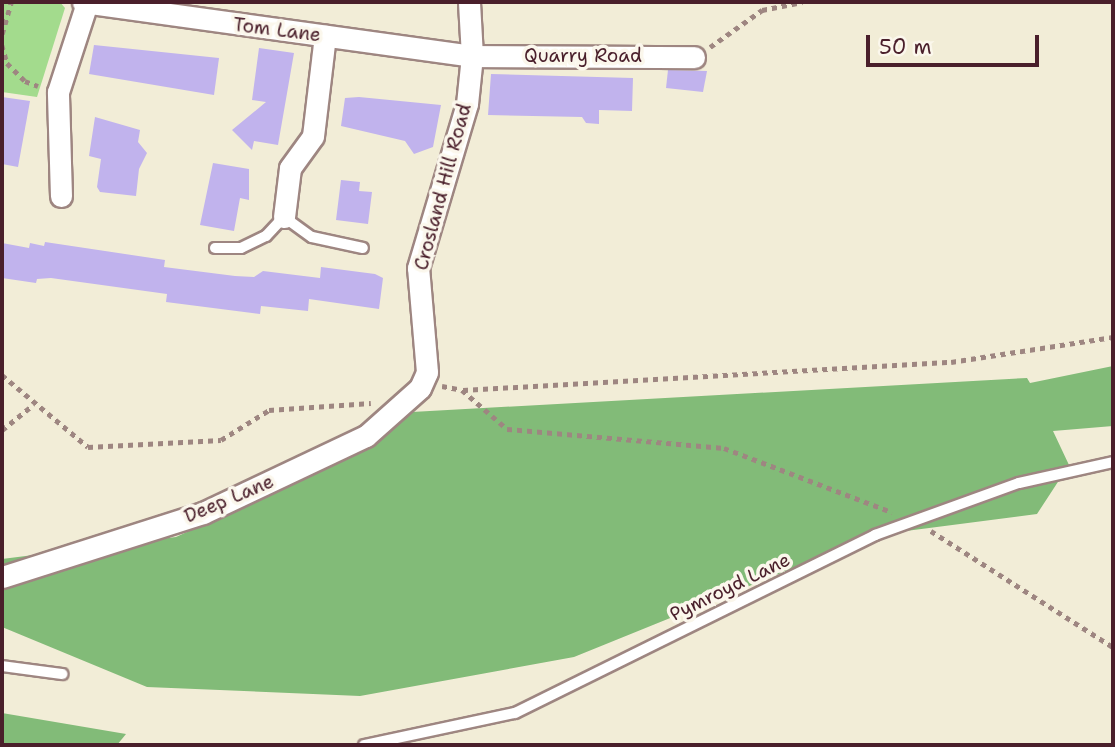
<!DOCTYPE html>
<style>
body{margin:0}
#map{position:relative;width:1115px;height:747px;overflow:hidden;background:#f2edd7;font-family:"Shantell Sans",sans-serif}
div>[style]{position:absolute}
.green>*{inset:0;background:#a3db8d}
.forest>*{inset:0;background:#82bb78}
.building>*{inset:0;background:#c1b3ed}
.path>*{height:4.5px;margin-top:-2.25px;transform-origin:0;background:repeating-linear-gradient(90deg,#9e8681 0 5px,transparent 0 10px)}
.roads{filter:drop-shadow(2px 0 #9e8681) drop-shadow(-2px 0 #9e8681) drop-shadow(0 2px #9e8681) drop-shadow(0 -2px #9e8681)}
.service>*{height:10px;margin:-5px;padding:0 5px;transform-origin:5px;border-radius:5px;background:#fff}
.minor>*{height:21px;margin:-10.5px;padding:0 10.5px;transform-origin:10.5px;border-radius:10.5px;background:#fff}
span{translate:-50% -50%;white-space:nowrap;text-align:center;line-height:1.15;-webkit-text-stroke:7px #fbf7ec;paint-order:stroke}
.street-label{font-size:19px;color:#4a1f2b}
.frame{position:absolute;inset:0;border:4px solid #4a1f2b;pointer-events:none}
.scale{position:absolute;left:866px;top:35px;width:173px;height:32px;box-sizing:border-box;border:4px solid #4a1f2b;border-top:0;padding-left:9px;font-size:21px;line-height:24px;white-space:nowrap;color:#4a1f2b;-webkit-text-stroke:5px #fbf7ec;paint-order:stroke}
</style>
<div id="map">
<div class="green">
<i style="clip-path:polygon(2px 2px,60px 2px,65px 8px,37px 97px,2px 92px)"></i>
</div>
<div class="forest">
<i style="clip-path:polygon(1113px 366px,1113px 426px,1053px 431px,1069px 465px,1037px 514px,875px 535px,574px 657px,360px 696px,147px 687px,2px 627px,2px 559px,176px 537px,370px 448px,412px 412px,1027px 378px,1030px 383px)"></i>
<i style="clip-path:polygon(2px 713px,126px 734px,117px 745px,2px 745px)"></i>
</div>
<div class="building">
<i style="clip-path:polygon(94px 45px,219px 58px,214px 95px,89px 74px)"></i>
<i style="clip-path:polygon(259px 48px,294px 53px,278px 145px,254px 141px,252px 150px,232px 130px,266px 102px,252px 100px)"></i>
<i style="clip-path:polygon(668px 70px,707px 71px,703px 92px,666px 88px)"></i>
<i style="clip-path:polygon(491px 74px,633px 78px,632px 111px,599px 110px,599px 124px,586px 123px,582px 117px,488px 115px)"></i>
<i style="clip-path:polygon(2px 97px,30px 101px,18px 167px,2px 164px)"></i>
<i style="clip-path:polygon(359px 97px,441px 105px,433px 147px,414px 154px,405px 141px,341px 126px,345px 98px)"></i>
<i style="clip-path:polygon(95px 117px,140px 130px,138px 142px,147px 153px,139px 169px,136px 196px,100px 192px,97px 187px,101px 159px,89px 156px)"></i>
<i style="clip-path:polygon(213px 163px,249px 169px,249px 200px,240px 198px,234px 231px,200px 225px)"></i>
<i style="clip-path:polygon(341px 180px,360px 182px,359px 191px,372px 192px,368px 224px,336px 220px)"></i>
<i style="clip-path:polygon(45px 242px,165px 260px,164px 267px,235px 276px,254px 277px,263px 271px,320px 278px,321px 267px,375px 274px,383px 278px,379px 309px,309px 299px,308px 311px,261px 306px,260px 314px,166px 302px,167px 294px,51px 278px,37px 279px,36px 283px,2px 278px,2px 243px,29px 248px,30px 243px,44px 246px)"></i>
</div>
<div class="path">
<i style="left:2px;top:34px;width:33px;rotate:-74deg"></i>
<i style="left:2px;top:45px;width:19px;rotate:74deg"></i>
<i style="left:7px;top:63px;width:25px;rotate:45deg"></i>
<i style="left:25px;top:81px;width:14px;rotate:21deg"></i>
<i style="left:710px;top:47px;width:64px;rotate:-35.4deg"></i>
<i style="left:762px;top:10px;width:41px;rotate:-11.3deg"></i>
<i style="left:2px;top:375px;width:112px;rotate:39.9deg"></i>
<i style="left:88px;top:447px;width:133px;rotate:-3deg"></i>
<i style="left:221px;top:440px;width:57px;rotate:-32deg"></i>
<i style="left:269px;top:410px;width:102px;rotate:-3.9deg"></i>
<i style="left:442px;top:386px;width:20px;rotate:11deg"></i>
<i style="left:462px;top:390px;width:60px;rotate:40.9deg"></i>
<i style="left:507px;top:429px;width:218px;rotate:5deg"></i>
<i style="left:724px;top:448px;width:180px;rotate:20.9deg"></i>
<i style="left:463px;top:390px;width:489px;rotate:-3.3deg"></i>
<i style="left:951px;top:362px;width:164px;rotate:-8.8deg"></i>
<i style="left:2px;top:430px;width:40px;rotate:-39deg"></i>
<i style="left:931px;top:531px;width:216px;rotate:32.5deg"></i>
</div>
<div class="roads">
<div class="service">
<i style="left:215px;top:248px;width:26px"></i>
<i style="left:241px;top:248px;width:28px;rotate:-26deg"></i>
<i style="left:266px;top:236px;width:26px;rotate:-47deg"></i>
<i style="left:284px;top:217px;width:34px;rotate:36deg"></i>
<i style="left:312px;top:237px;width:52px;rotate:12.2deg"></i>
<i style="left:2px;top:666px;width:61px;rotate:7.6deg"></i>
<i style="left:364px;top:745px;width:154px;rotate:-12deg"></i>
<i style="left:515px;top:713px;width:402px;rotate:-26.3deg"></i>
<i style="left:875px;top:535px;width:153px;rotate:-19.9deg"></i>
<i style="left:1019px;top:483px;width:96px;rotate:-12.6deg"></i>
</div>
<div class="minor">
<i style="left:83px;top:2px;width:393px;rotate:7.9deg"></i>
<i style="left:472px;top:56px;width:222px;rotate:0.3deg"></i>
<i style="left:61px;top:196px;width:104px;rotate:-91.7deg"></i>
<i style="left:58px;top:92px;width:90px;rotate:-72deg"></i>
<i style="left:284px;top:217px;width:49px;rotate:-83deg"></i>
<i style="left:290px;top:168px;width:39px;rotate:-54deg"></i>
<i style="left:313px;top:136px;width:101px;rotate:-83.2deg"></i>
<i style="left:2px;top:577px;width:211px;rotate:-17.7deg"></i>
<i style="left:203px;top:513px;width:180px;rotate:-25.3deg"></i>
<i style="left:366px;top:436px;width:72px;rotate:-41.6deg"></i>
<i style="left:420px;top:388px;width:17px;rotate:-66deg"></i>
<i style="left:427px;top:372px;width:104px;rotate:-94.9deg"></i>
<i style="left:418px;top:268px;width:171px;rotate:-73.4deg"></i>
<i style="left:467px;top:104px;width:48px;rotate:-84.1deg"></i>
<i style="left:472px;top:56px;width:54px;rotate:-93.2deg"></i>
</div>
</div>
<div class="street-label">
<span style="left:277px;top:30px;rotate:7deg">Tom Lane</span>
<span style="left:583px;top:56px">Quarry Road</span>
<span style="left:443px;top:187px;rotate:-75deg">Crosland Hill Road</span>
<span style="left:229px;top:499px;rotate:-23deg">Deep Lane</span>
<span style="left:730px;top:587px;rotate:-26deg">Pymroyd Lane</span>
</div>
<div class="frame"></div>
<div class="scale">50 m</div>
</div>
